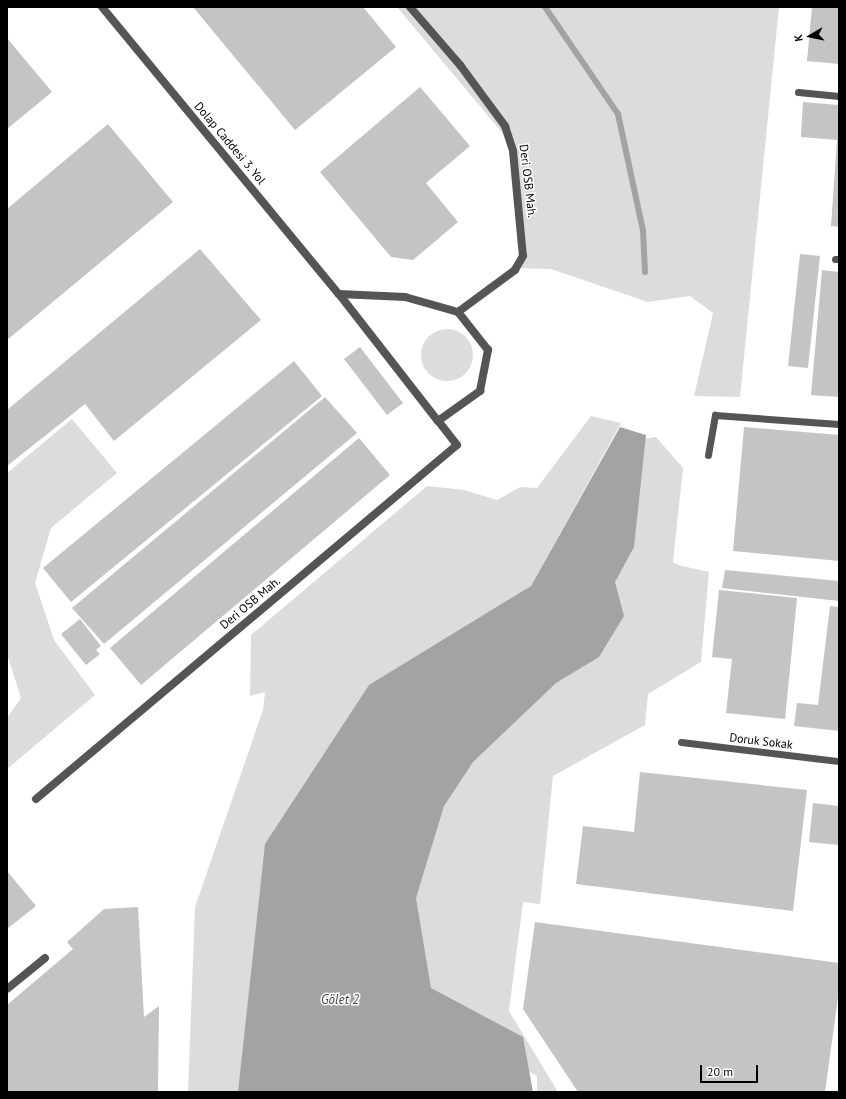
<!DOCTYPE html>
<meta charset="utf-8">
<style>
body{margin:0}
#map{position:relative;width:846px;height:1099px;overflow:hidden;background:#fff;font-family:"PT Sans",sans-serif}
div>[style]{position:absolute}
.green>*{inset:0;background:#dcdcdc}
.round{border-radius:50%}
.water>*{inset:0;background:#a3a3a3}
.stream>*{height:6px;margin:-3px;padding:0 3px;transform-origin:3px;border-radius:3px;background:#a3a3a3}
.building>*{inset:0;background:#c4c4c4}
.service>*{height:7px;margin:-3.5px;padding:0 3.5px;transform-origin:3.5px;border-radius:3.5px;background:#555}
.minor>*{height:8px;margin:-4px;padding:0 4px;transform-origin:4px;border-radius:4px;background:#555}
span{translate:-50% -50%;white-space:nowrap;text-align:center;line-height:1.15;-webkit-text-stroke:3px #fff;paint-order:stroke}
.street-label{font-size:12px;color:#000}
.water-label{font-size:13px;color:#444;font-style:italic}
.frame{position:absolute;inset:0;border:8px solid #000;pointer-events:none}
.north{position:absolute;left:790px;top:16px;width:40px;height:40px;-webkit-text-stroke:3px #fff;paint-order:stroke;rotate:261deg;font-size:11px;font-weight:700;line-height:16px;text-align:center;color:#000}
.north::after{content:'';display:block;margin:auto;width:14px;height:18px;background:#000;clip-path:polygon(50% 0,100% 100%,50% 72%,0 100%)}
.scale{position:absolute;left:700px;top:1065px;width:58px;height:18px;box-sizing:border-box;border:2px solid #000;border-top:0;padding-left:5px;font-size:12px;line-height:14px;white-space:nowrap;color:#000;-webkit-text-stroke:3px #fff;paint-order:stroke}
</style>
<div id="map">
<div class="green">
<i style="clip-path:polygon(397px 7px,779px 7px,740px 397px,694px 396px,713px 313px,690px 296px,648px 302px,551px 269px,513px 268px,524px 249px,510px 142px)"></i>
<i class="round" style="left:421px;top:329px;width:52px;height:52px"></i>
<i style="clip-path:polygon(591px 416px,621px 423px,531px 586px,368px 688px,242px 1092px,188px 1092px,195px 907px,263px 710px,265px 692px,250px 696px,251px 635px,427px 486px,464px 490px,497px 500px,520px 487px,537px 488px)"></i>
<i style="clip-path:polygon(72px 419px,117px 473px,51px 528px,35px 583px,54px 640px,95px 695px,7px 769px,7px 718px,21px 698px,7px 654px,7px 473px)"></i>
<i style="clip-path:polygon(656px 437px,683px 468px,673px 562px,678px 565px,709px 572px,701px 662px,648px 694px,645px 725px,553px 776px,540px 904px,523px 902px,509px 1011px,558px 1092px,537px 1092px,537px 1076px,492px 1052px,437px 1027px,405px 916px,448px 786px,606px 577px,636px 440px)"></i>
</div>
<div class="water">
<i style="clip-path:polygon(620px 427px,646px 435px,634px 547px,615px 582px,624px 616px,599px 657px,556px 683px,473px 762px,444px 806px,416px 898px,431px 988px,523px 1037px,533px 1092px,238px 1092px,265px 844px,369px 685px,531px 586px)"></i>
</div>
<div class="stream">
<i style="left:545px;top:7px;width:130px;rotate:55.7deg"></i>
<i style="left:618px;top:114px;width:120px;rotate:77.9deg"></i>
<i style="left:643px;top:231px;width:41px;rotate:87.2deg"></i>
</div>
<div class="building">
<i style="clip-path:polygon(193px 7px,363px 7px,396px 47px,295px 130px)"></i>
<i style="clip-path:polygon(812px 7px,839px 7px,839px 64px,807px 61px)"></i>
<i style="clip-path:polygon(7px 38px,52px 92px,7px 129px)"></i>
<i style="clip-path:polygon(420px 87px,470px 146px,426px 183px,458px 222px,413px 260px,391px 257px,320px 172px)"></i>
<i style="clip-path:polygon(803px 102px,839px 105px,839px 227px,831px 226px,837px 140px,801px 137px)"></i>
<i style="clip-path:polygon(108px 124px,173px 202px,7px 340px,7px 209px)"></i>
<i style="clip-path:polygon(200px 249px,261px 320px,114px 441px,85px 404px,7px 466px,7px 410px)"></i>
<i style="clip-path:polygon(800px 254px,820px 256px,808px 368px,788px 366px)"></i>
<i style="clip-path:polygon(822px 270px,839px 272px,839px 397px,811px 395px)"></i>
<i style="clip-path:polygon(360px 347px,403px 403px,387px 415px,344px 359px)"></i>
<i style="clip-path:polygon(294px 361px,322px 396px,71px 602px,43px 568px)"></i>
<i style="clip-path:polygon(325px 397px,357px 433px,104px 644px,72px 608px)"></i>
<i style="clip-path:polygon(744px 427px,839px 435px,839px 561px,733px 551px)"></i>
<i style="clip-path:polygon(359px 438px,390px 475px,141px 685px,110px 648px)"></i>
<i style="clip-path:polygon(725px 570px,839px 581px,839px 601px,722px 588px)"></i>
<i style="clip-path:polygon(719px 590px,797px 598px,785px 719px,726px 713px,732px 659px,712px 657px)"></i>
<i style="clip-path:polygon(830px 606px,839px 607px,839px 731px,794px 726px,797px 703px,818px 705px)"></i>
<i style="clip-path:polygon(80px 619px,101px 646px,96px 650px,100px 654px,86px 665px,61px 634px)"></i>
<i style="clip-path:polygon(640px 772px,807px 790px,793px 911px,576px 884px,583px 826px,634px 832px)"></i>
<i style="clip-path:polygon(813px 803px,839px 806px,839px 845px,809px 842px)"></i>
<i style="clip-path:polygon(7px 871px,36px 906px,7px 929px)"></i>
<i style="clip-path:polygon(138px 907px,144px 1017px,159px 1006px,158px 1092px,7px 1092px,7px 1005px,73px 949px,67px 942px,104px 909px)"></i>
<i style="clip-path:polygon(535px 922px,839px 963px,839px 990px,825px 1092px,578px 1092px,523px 1009px)"></i>
</div>
<div class="service">
<i style="left:798px;top:92px;width:41px;rotate:5.6deg"></i>
<i style="left:835px;top:259px;width:4px"></i>
<i style="left:708px;top:455px;width:41px;rotate:-80.1deg"></i>
<i style="left:715px;top:415px;width:124px;rotate:4.2deg"></i>
<i style="left:681px;top:742px;width:159px;rotate:6.9deg"></i>
</div>
<div class="minor">
<i style="left:102px;top:7px;width:372px;rotate:50.5deg"></i>
<i style="left:339px;top:294px;width:161px;rotate:52.1deg"></i>
<i style="left:438px;top:421px;width:52px;rotate:-35.5deg"></i>
<i style="left:480px;top:391px;width:42px;rotate:-79deg"></i>
<i style="left:488px;top:350px;width:48px;rotate:-128.3deg"></i>
<i style="left:458px;top:312px;width:55px;rotate:-164.2deg"></i>
<i style="left:405px;top:297px;width:66px;rotate:-177.4deg"></i>
<i style="left:410px;top:7px;width:77px;rotate:49.2deg"></i>
<i style="left:460px;top:65px;width:76px;rotate:53.6deg"></i>
<i style="left:505px;top:126px;width:26px;rotate:72deg"></i>
<i style="left:513px;top:151px;width:105px;rotate:84.6deg"></i>
<i style="left:523px;top:256px;width:16px;rotate:120deg"></i>
<i style="left:515px;top:270px;width:71px;rotate:143.6deg"></i>
<i style="left:36px;top:799px;width:550px;rotate:-40.06deg"></i>
<i style="left:457px;top:445px;width:31px;rotate:-128deg"></i>
<i style="left:7px;top:989px;width:49px;rotate:-39.2deg"></i>
</div>
<div class="street-label">
<span style="left:230px;top:143px;rotate:50deg">Dolap Caddesi 3. Yol</span>
<span style="left:528px;top:181px;rotate:83deg">Deri OSB Mah.</span>
<span style="left:250px;top:603px;rotate:-40deg">Deri OSB Mah.</span>
<span style="left:761px;top:741px;rotate:7deg">Doruk Sokak</span>
</div>
<div class="water-label">
<span style="left:340px;top:1000px">Gölet 2</span>
</div>
<div class="frame"></div>
<div class="north">K</div>
<div class="scale">20 m</div>
</div>
